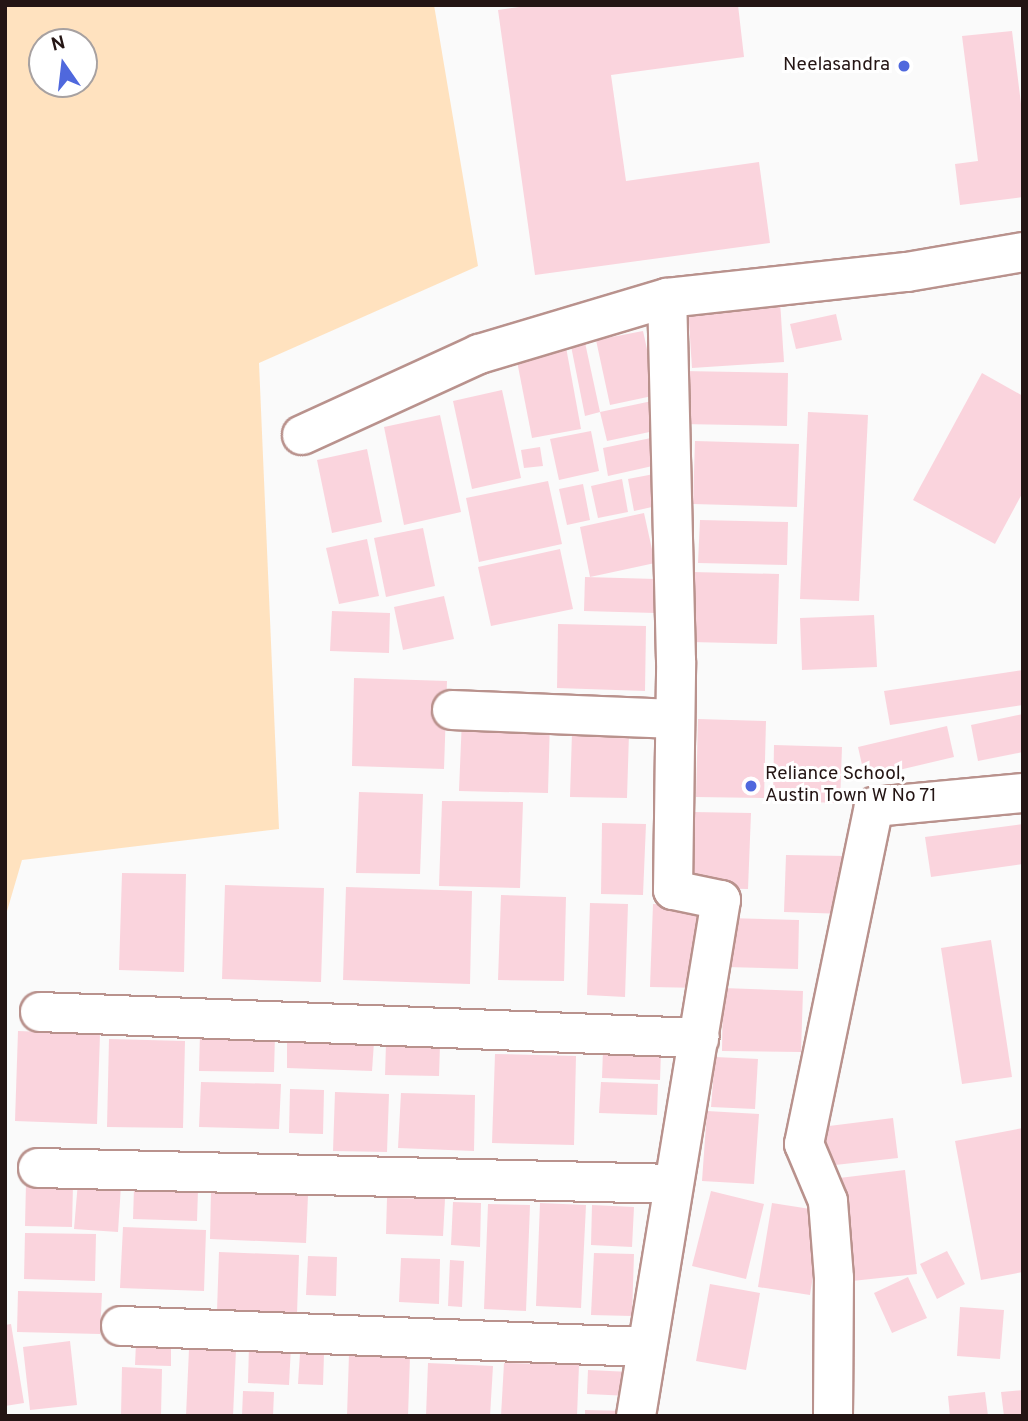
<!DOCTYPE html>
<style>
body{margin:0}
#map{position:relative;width:1028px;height:1421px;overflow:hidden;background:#fafafa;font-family:Overpass,sans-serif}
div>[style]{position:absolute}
.green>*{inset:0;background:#ffe2bf}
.building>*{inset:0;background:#fad4dd}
.roads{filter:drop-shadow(2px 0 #b9928d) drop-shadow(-2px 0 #b9928d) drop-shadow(0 2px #b9928d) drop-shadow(0 -2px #b9928d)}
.minor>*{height:38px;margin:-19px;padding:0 19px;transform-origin:19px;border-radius:19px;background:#fff}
.dots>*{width:19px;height:19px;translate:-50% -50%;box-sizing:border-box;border:4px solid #fff;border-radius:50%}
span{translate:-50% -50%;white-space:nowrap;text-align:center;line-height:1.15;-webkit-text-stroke:6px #fff;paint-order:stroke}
.poi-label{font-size:19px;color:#241514}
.right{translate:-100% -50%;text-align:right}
.left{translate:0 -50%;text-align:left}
.frame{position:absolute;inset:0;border:7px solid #241514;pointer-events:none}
.north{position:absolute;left:28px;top:28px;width:70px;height:70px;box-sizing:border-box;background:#fff;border:2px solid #a7a1a1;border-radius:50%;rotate:346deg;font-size:19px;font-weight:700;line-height:28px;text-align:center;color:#241514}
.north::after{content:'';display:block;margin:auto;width:24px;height:32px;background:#4f68dd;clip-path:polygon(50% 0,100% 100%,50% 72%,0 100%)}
</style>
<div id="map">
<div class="green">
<i style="clip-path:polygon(evenodd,5px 5px,434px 5px,478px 266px,259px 363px,279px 829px,22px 860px,5px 918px,5px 5px,42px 42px,84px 42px,84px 84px,42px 84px,42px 42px)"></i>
</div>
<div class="building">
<i style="clip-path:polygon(534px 5px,738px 5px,744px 57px,611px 75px,626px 181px,759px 162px,770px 243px,535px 275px,498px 10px)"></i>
<i style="clip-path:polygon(1012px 31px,1023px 120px,1023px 197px,960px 205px,955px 164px,978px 161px,962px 36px)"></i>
<i style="clip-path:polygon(780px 301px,784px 362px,692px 368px,688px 307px)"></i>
<i style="clip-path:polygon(836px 314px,842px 340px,796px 349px,790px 324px)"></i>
<i style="clip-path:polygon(643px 331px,657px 395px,610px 405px,596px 340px)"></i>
<i style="clip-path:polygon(584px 338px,600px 412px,585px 416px,570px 341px)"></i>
<i style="clip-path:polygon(566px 347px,581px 429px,532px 438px,516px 356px)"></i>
<i style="clip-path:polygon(683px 371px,788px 373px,787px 426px,681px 424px)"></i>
<i style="clip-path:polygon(982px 373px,1023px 396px,1023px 492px,995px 544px,913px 500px)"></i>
<i style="clip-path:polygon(502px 390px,521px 478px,472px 489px,453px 401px)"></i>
<i style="clip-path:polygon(652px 401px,659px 430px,607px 441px,600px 412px)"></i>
<i style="clip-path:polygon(808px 412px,868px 415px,859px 601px,800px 599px)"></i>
<i style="clip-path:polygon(440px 415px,461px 512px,404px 525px,384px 427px)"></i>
<i style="clip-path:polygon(591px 431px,599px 471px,559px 480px,550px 439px)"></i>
<i style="clip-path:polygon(651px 438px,657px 465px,608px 476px,603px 448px)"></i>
<i style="clip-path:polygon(695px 441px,799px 444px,797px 507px,693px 504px)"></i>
<i style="clip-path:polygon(540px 447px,543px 466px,524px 468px,521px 450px)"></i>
<i style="clip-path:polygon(367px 449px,382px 522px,332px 533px,317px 460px)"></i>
<i style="clip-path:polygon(654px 474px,661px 505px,634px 511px,628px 479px)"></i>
<i style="clip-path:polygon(622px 479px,628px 512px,598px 518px,591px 486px)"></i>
<i style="clip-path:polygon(548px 481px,562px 544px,479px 562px,466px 498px)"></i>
<i style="clip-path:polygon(583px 484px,590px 520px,567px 525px,559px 489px)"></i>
<i style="clip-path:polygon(644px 513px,655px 563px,590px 577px,580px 527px)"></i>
<i style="clip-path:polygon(700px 520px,788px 522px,787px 565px,698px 563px)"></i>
<i style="clip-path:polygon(423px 528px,435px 586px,386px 597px,374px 538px)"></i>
<i style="clip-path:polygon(367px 539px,379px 596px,339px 604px,326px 548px)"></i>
<i style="clip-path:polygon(560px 549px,573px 609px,491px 626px,478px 567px)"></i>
<i style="clip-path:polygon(692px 572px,779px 574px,777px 644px,691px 642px)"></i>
<i style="clip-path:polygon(585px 577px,656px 579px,655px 613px,584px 611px)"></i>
<i style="clip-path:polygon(444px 596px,454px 639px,403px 650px,394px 607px)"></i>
<i style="clip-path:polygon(332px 611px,390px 613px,389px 653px,330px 651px)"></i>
<i style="clip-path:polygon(874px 615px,877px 667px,802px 670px,800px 618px)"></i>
<i style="clip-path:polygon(558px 624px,646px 626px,645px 691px,557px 688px)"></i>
<i style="clip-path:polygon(1023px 670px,1023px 705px,890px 725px,884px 691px)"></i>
<i style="clip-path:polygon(354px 678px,447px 681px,444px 769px,352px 766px)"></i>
<i style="clip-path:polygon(1023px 714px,1023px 752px,978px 761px,971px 725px)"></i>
<i style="clip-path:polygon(462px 718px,550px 720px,548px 793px,459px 791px)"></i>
<i style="clip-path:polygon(698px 719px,766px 721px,764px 798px,696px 797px)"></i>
<i style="clip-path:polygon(947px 726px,954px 757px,865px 778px,858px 747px)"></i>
<i style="clip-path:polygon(572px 732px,629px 733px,627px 798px,570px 797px)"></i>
<i style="clip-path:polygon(774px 745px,842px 747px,840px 803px,773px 801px)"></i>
<i style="clip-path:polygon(359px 792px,423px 794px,420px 874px,356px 873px)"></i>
<i style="clip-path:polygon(442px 801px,523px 802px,520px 888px,439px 886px)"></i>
<i style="clip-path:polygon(693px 812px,751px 813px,748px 889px,691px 888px)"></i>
<i style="clip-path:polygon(602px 823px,646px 824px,643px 895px,601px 894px)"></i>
<i style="clip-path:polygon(1023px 824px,1023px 864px,931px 877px,925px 837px)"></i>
<i style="clip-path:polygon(786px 855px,847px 856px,846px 914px,784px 912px)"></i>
<i style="clip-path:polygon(122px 873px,186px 874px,184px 972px,119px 970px)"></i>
<i style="clip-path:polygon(225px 885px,324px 888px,321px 982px,222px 979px)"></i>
<i style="clip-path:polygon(346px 887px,472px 891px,470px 984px,343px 980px)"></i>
<i style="clip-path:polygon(501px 895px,566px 897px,564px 981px,498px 980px)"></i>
<i style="clip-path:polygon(590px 903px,628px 904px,625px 997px,587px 995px)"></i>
<i style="clip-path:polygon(653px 904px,705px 906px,702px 988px,650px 987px)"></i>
<i style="clip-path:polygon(727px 918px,799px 920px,798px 969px,726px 967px)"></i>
<i style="clip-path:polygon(991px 940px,1012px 1077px,962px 1084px,941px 948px)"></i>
<i style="clip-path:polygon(723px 988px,803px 991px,801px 1052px,722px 1051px)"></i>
<i style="clip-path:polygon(18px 1031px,100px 1034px,97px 1124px,15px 1121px)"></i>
<i style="clip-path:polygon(200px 1033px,275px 1035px,274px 1072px,199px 1071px)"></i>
<i style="clip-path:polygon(109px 1039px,185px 1041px,183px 1128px,107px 1127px)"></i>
<i style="clip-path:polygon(287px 1039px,374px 1042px,372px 1071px,287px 1068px)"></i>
<i style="clip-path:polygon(386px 1043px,440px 1044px,439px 1076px,385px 1075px)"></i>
<i style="clip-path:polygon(603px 1050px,661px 1051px,660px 1080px,602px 1078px)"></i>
<i style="clip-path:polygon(495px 1054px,576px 1056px,574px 1145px,492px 1143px)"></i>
<i style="clip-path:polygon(715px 1057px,758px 1059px,755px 1109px,711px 1107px)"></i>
<i style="clip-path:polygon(201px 1082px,281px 1084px,279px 1129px,199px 1127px)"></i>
<i style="clip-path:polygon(601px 1082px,658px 1084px,657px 1115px,599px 1113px)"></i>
<i style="clip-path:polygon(290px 1089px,324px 1090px,323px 1134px,289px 1133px)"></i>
<i style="clip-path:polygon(335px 1092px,389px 1094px,387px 1152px,333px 1151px)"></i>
<i style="clip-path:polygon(401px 1093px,475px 1095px,474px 1151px,398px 1148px)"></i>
<i style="clip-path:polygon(707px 1111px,759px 1114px,754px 1184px,702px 1181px)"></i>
<i style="clip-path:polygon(893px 1118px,898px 1158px,826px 1166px,821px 1127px)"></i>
<i style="clip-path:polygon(1023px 1128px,1023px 1272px,981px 1280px,955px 1141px)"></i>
<i style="clip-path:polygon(905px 1170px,917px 1274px,843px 1282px,831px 1179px)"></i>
<i style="clip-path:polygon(78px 1182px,121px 1185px,118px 1232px,74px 1229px)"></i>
<i style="clip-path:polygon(26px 1183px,73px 1184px,72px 1227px,25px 1226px)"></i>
<i style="clip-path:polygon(134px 1187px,198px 1190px,197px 1221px,133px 1219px)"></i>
<i style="clip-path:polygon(211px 1191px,308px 1195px,306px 1243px,210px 1239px)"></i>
<i style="clip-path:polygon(711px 1191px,764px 1204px,746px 1279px,692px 1266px)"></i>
<i style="clip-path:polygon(387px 1198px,445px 1199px,443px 1236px,386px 1234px)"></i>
<i style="clip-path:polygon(453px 1202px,481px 1203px,480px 1247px,451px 1245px)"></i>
<i style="clip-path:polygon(540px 1203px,586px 1205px,581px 1308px,536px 1306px)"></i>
<i style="clip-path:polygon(772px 1203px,823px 1211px,810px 1295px,758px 1287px)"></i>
<i style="clip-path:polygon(488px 1204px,530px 1205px,526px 1311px,484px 1309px)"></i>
<i style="clip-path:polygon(592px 1205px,634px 1207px,632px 1247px,591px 1245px)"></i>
<i style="clip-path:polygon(123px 1227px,206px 1230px,204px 1291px,120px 1288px)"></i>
<i style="clip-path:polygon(25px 1233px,96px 1234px,95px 1281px,24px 1279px)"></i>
<i style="clip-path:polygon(947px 1251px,965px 1284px,937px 1299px,920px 1264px)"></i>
<i style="clip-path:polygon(219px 1252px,299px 1255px,297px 1314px,217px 1311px)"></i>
<i style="clip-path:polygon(594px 1253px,634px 1254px,632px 1316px,591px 1315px)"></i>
<i style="clip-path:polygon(308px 1256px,337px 1257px,336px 1296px,306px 1295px)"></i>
<i style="clip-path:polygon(401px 1258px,440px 1259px,439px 1304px,399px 1302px)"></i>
<i style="clip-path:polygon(450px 1260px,464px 1261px,462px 1307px,448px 1306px)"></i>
<i style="clip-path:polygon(908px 1277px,927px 1318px,892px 1333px,874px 1293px)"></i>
<i style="clip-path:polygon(710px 1284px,760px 1293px,746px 1370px,696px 1361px)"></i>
<i style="clip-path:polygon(18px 1291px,102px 1293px,100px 1334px,17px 1332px)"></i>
<i style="clip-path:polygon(960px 1307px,1004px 1310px,1000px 1359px,957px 1356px)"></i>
<i style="clip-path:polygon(11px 1324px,24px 1403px,5px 1406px,5px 1325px)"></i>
<i style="clip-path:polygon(70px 1341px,77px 1405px,30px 1410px,23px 1347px)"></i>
<i style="clip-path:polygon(136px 1343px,171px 1344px,171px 1366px,135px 1365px)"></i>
<i style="clip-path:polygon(249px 1345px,291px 1346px,289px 1385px,248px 1383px)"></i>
<i style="clip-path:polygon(189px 1349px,236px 1350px,233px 1416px,186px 1416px)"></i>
<i style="clip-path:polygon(300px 1353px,324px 1354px,323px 1385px,298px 1384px)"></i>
<i style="clip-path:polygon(349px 1354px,410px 1356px,408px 1416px,347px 1416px)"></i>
<i style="clip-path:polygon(428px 1363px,493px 1366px,490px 1416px,426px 1416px)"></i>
<i style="clip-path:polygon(504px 1363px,579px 1365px,577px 1416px,501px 1416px)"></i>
<i style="clip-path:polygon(122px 1367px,162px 1369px,161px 1416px,121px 1416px)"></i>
<i style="clip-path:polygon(588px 1370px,631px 1372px,630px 1396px,587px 1394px)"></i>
<i style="clip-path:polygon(1023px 1390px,1023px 1416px,1004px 1416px,1001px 1392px)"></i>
<i style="clip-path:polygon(243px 1391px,274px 1392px,273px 1416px,242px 1416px)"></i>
<i style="clip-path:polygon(985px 1392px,988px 1416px,950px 1416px,948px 1396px)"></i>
<i style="clip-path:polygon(585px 1410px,630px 1411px,629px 1416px,585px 1416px)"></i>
</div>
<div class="roads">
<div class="minor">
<i style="left:302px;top:435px;width:195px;rotate:-24.6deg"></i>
<i style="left:479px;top:354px;width:196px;rotate:-16.6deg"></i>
<i style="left:667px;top:298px;width:241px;rotate:-6.2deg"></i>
<i style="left:907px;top:272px;width:118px;rotate:-9.8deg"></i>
<i style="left:452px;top:710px;width:223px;rotate:2.3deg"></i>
<i style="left:40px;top:1012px;width:660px;rotate:2.26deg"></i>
<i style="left:38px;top:1168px;width:635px;rotate:1.44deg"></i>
<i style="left:121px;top:1326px;width:523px;rotate:2.3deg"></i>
<i style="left:636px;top:1416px;width:523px;rotate:-80.65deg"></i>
<i style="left:721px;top:900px;width:49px;rotate:-168.2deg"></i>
<i style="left:673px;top:890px;width:229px;rotate:-89.2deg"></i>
<i style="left:676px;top:661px;width:363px;rotate:-91.4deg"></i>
<i style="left:833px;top:1416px;width:138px;rotate:-89.6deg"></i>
<i style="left:834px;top:1278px;width:77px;rotate:-94.5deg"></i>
<i style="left:828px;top:1201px;width:62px;rotate:-112.8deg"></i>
<i style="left:804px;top:1144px;width:344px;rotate:-78.3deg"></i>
<i style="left:874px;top:807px;width:150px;rotate:-5.4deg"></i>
</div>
</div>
<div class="dots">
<i style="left:904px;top:66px;background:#4f68dd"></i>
<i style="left:751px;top:786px;background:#4f68dd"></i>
</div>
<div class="poi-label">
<span class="right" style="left:890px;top:66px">Neelasandra</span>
<span class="left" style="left:765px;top:786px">Reliance School,<br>Austin Town W No 71</span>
</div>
<div class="frame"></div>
<div class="north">N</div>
</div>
